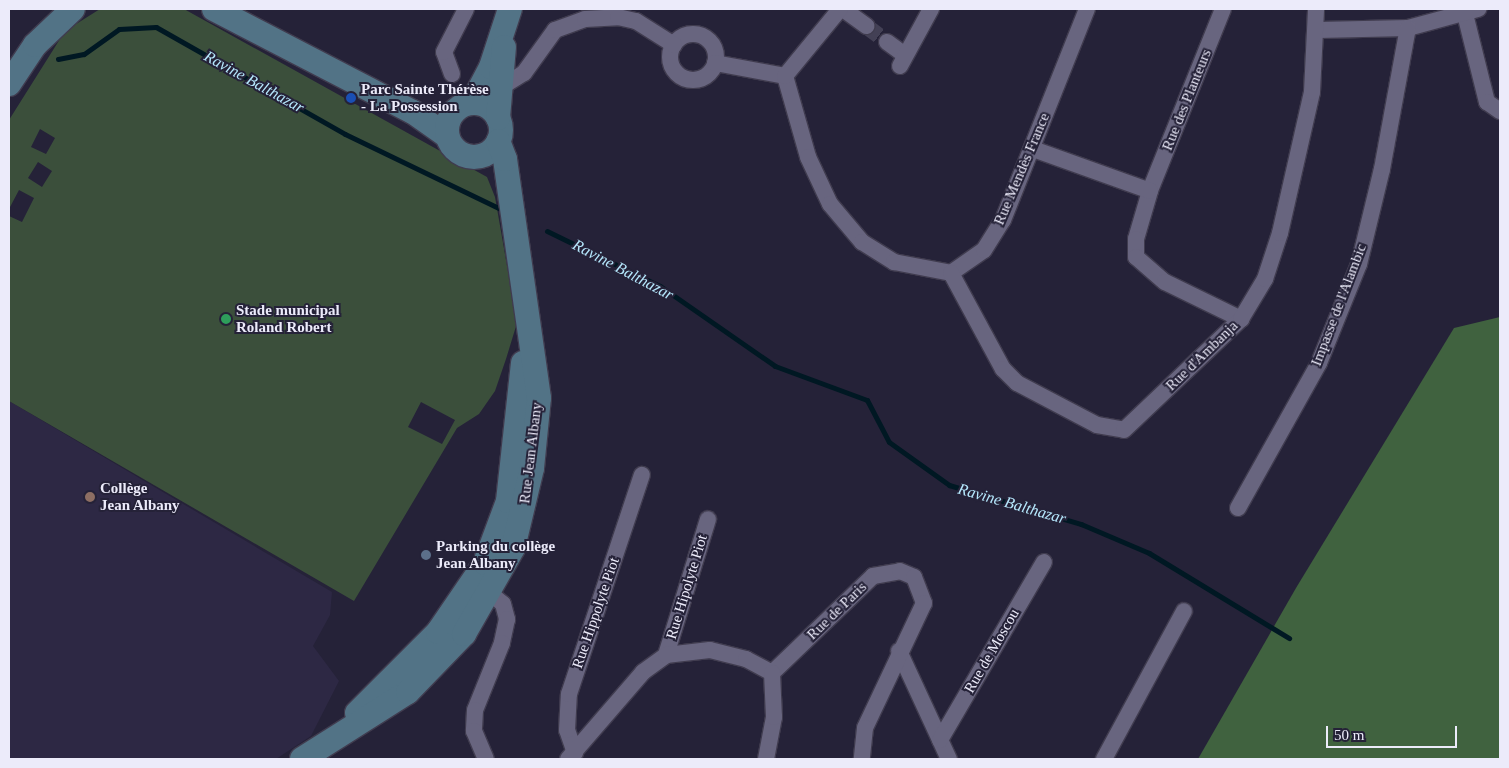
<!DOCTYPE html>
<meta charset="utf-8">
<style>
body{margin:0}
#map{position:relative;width:1509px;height:768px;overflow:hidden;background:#252238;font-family:Georgia,serif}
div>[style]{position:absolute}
.built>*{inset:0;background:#2d2844}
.green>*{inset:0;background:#3b4f3b}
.forest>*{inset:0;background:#40623f}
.stream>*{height:5px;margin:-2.5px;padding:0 2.5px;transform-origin:2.5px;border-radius:2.5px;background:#001823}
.street-tunnel>*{height:16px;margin-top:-8px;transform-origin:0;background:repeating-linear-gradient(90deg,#434055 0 16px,transparent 0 24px)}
.roads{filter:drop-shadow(1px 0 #403c4f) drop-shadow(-1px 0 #403c4f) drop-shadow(0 1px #403c4f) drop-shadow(0 -1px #403c4f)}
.street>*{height:16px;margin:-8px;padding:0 8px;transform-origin:8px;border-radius:8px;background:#68657f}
.street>.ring{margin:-8px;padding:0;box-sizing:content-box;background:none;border:16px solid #68657f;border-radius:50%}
.secondary>*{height:24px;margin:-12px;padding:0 12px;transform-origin:12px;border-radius:12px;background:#527386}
.secondary>.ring{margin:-12px;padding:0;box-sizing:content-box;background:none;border:24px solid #527386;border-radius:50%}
.dots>*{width:14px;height:14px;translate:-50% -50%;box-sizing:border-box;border:2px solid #252238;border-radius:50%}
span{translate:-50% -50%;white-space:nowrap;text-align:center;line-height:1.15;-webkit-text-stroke:4px #252238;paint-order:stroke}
.poi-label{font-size:15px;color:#ecebfa;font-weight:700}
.left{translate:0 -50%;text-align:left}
.street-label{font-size:15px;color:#ecebfa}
.water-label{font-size:16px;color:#b5e7fc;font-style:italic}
.frame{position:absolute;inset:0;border:10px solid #ecebfa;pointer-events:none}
.scale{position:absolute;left:1326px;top:726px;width:131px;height:22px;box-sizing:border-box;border:2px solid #ecebfa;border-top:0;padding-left:6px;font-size:15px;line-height:18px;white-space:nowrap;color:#ecebfa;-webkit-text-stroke:4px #252238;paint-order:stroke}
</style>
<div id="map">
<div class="built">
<i style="clip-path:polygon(9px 401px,332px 592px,330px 615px,313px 646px,339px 681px,311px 736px,276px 759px,9px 759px)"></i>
</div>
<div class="green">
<i style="clip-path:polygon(evenodd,100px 9px,184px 9px,487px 177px,495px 197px,517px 323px,506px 359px,495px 391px,479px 414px,457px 428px,354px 601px,9px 401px,9px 216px,22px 222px,34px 198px,19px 190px,9px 209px,9px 120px,65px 31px,100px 9px,40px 129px,55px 138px,46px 154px,31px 147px,40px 129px,100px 9px,38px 162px,52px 171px,42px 187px,28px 178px,38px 162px,100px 9px,421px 402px,455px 420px,442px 444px,408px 427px,421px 402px)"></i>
</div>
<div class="forest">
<i style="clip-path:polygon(1500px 317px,1500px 759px,1198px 759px,1296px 588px,1454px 328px)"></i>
</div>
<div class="stream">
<i style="left:58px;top:59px;width:26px;rotate:-11deg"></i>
<i style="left:84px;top:54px;width:43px;rotate:-35.5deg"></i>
<i style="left:119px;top:29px;width:37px;rotate:-3deg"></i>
<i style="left:156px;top:27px;width:217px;rotate:29.5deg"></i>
<i style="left:345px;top:134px;width:175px;rotate:25.7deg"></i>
<i style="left:547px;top:231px;width:126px;rotate:26deg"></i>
<i style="left:660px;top:286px;width:140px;rotate:34.8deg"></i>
<i style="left:775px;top:366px;width:98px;rotate:20.3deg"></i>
<i style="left:867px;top:400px;width:47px;rotate:62.4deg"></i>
<i style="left:889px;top:442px;width:74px;rotate:35.6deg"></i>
<i style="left:949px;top:485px;width:138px;rotate:16.5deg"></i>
<i style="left:1081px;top:524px;width:74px;rotate:23.1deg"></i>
<i style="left:1149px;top:553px;width:164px;rotate:31.3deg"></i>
</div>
<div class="street-tunnel">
<i style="left:866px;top:26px;width:26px;rotate:37deg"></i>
</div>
<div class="roads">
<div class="street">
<i style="left:843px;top:9px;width:29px;rotate:36deg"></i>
<i style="left:1223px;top:9px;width:196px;rotate:111.9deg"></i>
<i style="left:1150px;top:191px;width:50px;rotate:106.3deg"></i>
<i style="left:1136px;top:239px;width:18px;rotate:90deg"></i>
<i style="left:1136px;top:257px;width:38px;rotate:41deg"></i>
<i style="left:1165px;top:282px;width:85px;rotate:26deg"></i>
<i style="left:1465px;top:14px;width:91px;rotate:76deg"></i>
<i style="left:1487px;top:102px;width:16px;rotate:35deg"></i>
<i style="left:1318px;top:30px;width:90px;rotate:-1.3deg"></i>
<i style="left:1408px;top:28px;width:73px;rotate:-15.2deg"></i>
<i class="ring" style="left:670px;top:34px;width:30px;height:30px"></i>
<i style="left:887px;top:42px;width:22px;rotate:36deg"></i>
<i style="left:715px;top:63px;width:71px;rotate:10.5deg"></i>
<i style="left:900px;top:66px;width:65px;rotate:-61.5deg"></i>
<i style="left:452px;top:74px;width:23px;rotate:-110deg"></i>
<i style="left:444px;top:52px;width:48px;rotate:-62.9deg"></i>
<i style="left:785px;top:76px;width:84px;rotate:74.1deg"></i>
<i style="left:808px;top:157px;width:52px;rotate:64.9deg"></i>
<i style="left:830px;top:204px;width:50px;rotate:49.9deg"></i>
<i style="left:862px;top:242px;width:38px;rotate:32deg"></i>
<i style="left:894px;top:262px;width:58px;rotate:10.9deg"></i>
<i style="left:951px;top:273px;width:40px;rotate:-34.9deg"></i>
<i style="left:984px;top:250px;width:36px;rotate:-58deg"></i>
<i style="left:1003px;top:220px;width:227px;rotate:-68.3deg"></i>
<i style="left:785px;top:76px;width:87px;rotate:-50.6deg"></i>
<i style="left:503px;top:86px;width:25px;rotate:-32deg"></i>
<i style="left:524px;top:73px;width:53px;rotate:-54.2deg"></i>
<i style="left:555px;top:30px;width:32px;rotate:-20deg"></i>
<i style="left:585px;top:19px;width:33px;rotate:-3deg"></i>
<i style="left:618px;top:17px;width:18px;rotate:13deg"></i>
<i style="left:636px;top:21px;width:45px;rotate:32.3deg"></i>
<i style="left:1033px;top:149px;width:124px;rotate:19.7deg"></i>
<i style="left:951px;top:273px;width:109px;rotate:61.6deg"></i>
<i style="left:1003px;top:369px;width:20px;rotate:45deg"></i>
<i style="left:1017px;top:383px;width:90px;rotate:27.7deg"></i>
<i style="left:1097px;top:425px;width:27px;rotate:10deg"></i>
<i style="left:1124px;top:430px;width:161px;rotate:-43.5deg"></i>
<i style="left:1241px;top:319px;width:47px;rotate:-59deg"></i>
<i style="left:1265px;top:279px;width:48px;rotate:-71.9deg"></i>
<i style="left:1280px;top:233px;width:145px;rotate:-77.2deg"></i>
<i style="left:1312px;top:92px;width:83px;rotate:-87.2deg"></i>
<i style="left:1238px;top:508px;width:166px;rotate:-60.8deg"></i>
<i style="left:1319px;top:363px;width:107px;rotate:-68deg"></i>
<i style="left:1359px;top:264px;width:98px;rotate:-76.4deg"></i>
<i style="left:1382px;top:169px;width:143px;rotate:-79.6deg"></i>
<i style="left:481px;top:586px;width:28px;rotate:39deg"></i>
<i style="left:503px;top:604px;width:16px;rotate:75deg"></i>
<i style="left:507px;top:619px;width:25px;rotate:102deg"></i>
<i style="left:502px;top:643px;width:72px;rotate:111.9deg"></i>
<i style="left:475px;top:710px;width:21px;rotate:93deg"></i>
<i style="left:474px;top:731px;width:30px;rotate:67deg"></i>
<i style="left:899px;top:651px;width:119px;rotate:65.2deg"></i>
<i style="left:666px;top:655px;width:142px;rotate:-72.8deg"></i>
<i style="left:772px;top:673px;width:140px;rotate:-43.8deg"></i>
<i style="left:873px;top:576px;width:27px;rotate:-10deg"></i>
<i style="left:900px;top:571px;width:15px;rotate:23deg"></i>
<i style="left:914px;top:577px;width:28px;rotate:69deg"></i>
<i style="left:924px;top:603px;width:138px;rotate:115.3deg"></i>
<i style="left:865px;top:728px;width:31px;rotate:96deg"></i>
<i style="left:940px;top:740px;width:206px;rotate:-59.7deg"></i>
<i style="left:575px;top:753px;width:24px;rotate:-109deg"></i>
<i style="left:567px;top:730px;width:36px;rotate:-87deg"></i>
<i style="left:569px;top:694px;width:231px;rotate:-71.6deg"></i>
<i style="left:568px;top:759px;width:115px;rotate:-49.2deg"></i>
<i style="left:643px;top:672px;width:29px;rotate:-36deg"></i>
<i style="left:666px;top:655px;width:44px;rotate:-6.5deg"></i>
<i style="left:710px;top:650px;width:37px;rotate:14deg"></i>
<i style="left:746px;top:659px;width:30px;rotate:28deg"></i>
<i style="left:766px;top:759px;width:43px;rotate:-79.2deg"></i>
<i style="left:774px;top:717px;width:44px;rotate:-92.6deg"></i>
<i style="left:1104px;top:759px;width:168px;rotate:-61.6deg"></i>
</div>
<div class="secondary">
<i style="left:214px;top:9px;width:224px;rotate:27.4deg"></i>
<i style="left:413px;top:112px;width:42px;rotate:35.2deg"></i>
<i style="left:9px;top:84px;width:47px;rotate:-56.3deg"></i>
<i style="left:35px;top:45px;width:52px;rotate:-43.5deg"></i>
<i style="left:472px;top:103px;width:41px;rotate:-62.2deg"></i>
<i style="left:491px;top:67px;width:61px;rotate:-71.9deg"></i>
<i class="ring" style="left:447px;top:103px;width:30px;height:30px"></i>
<i style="left:498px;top:118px;width:71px;rotate:-85.2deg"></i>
<i style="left:357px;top:713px;width:115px;rotate:-45deg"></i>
<i style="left:438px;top:632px;width:83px;rotate:-55.7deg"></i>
<i style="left:485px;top:563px;width:66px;rotate:-69.6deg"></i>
<i style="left:508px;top:501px;width:139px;rotate:-83.8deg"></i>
<i style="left:302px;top:759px;width:125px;rotate:-32.3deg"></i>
<i style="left:408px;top:692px;width:81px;rotate:-46deg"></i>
<i style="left:464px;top:634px;width:99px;rotate:-60.3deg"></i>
<i style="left:513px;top:548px;width:82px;rotate:-76.6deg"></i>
<i style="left:532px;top:468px;width:70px;rotate:-84.3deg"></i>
<i style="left:539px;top:398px;width:241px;rotate:-98.1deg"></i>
<i style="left:505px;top:159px;width:19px;rotate:-111deg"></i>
</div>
</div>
<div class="dots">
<i style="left:351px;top:98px;background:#1a4fb4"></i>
<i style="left:226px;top:319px;background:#2e9e5b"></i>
<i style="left:90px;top:497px;background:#8d6e63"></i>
<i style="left:426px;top:555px;background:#5c6f8a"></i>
</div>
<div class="poi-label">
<span class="left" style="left:361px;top:98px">Parc Sainte Thérèse<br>- La Possession</span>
<span class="left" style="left:236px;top:319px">Stade municipal<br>Roland Robert</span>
<span class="left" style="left:100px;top:497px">Collège<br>Jean Albany</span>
<span class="left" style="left:436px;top:555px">Parking du collège<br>Jean Albany</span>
</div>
<div class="street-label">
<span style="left:1187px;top:100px;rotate:-68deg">Rue des Planteurs</span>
<span style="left:1022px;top:169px;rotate:-67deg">Rue Mendès France</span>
<span style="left:1339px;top:305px;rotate:-69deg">Impasse de l'Alambic</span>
<span style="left:1202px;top:356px;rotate:-44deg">Rue d'Ambanja</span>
<span style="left:531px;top:453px;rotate:-83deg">Rue Jean Albany</span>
<span style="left:687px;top:587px;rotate:-73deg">Rue Hipolyte Piot</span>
<span style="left:837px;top:611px;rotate:-44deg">Rue de Paris</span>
<span style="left:596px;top:613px;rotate:-71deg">Rue Hippolyte Piot</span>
<span style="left:992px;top:651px;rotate:-60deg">Rue de Moscou</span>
</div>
<div class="water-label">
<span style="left:254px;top:82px;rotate:29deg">Ravine Balthazar</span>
<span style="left:623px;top:270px;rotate:28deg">Ravine Balthazar</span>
<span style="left:1012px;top:504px;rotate:16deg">Ravine Balthazar</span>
</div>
<div class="frame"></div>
<div class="scale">50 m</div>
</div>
